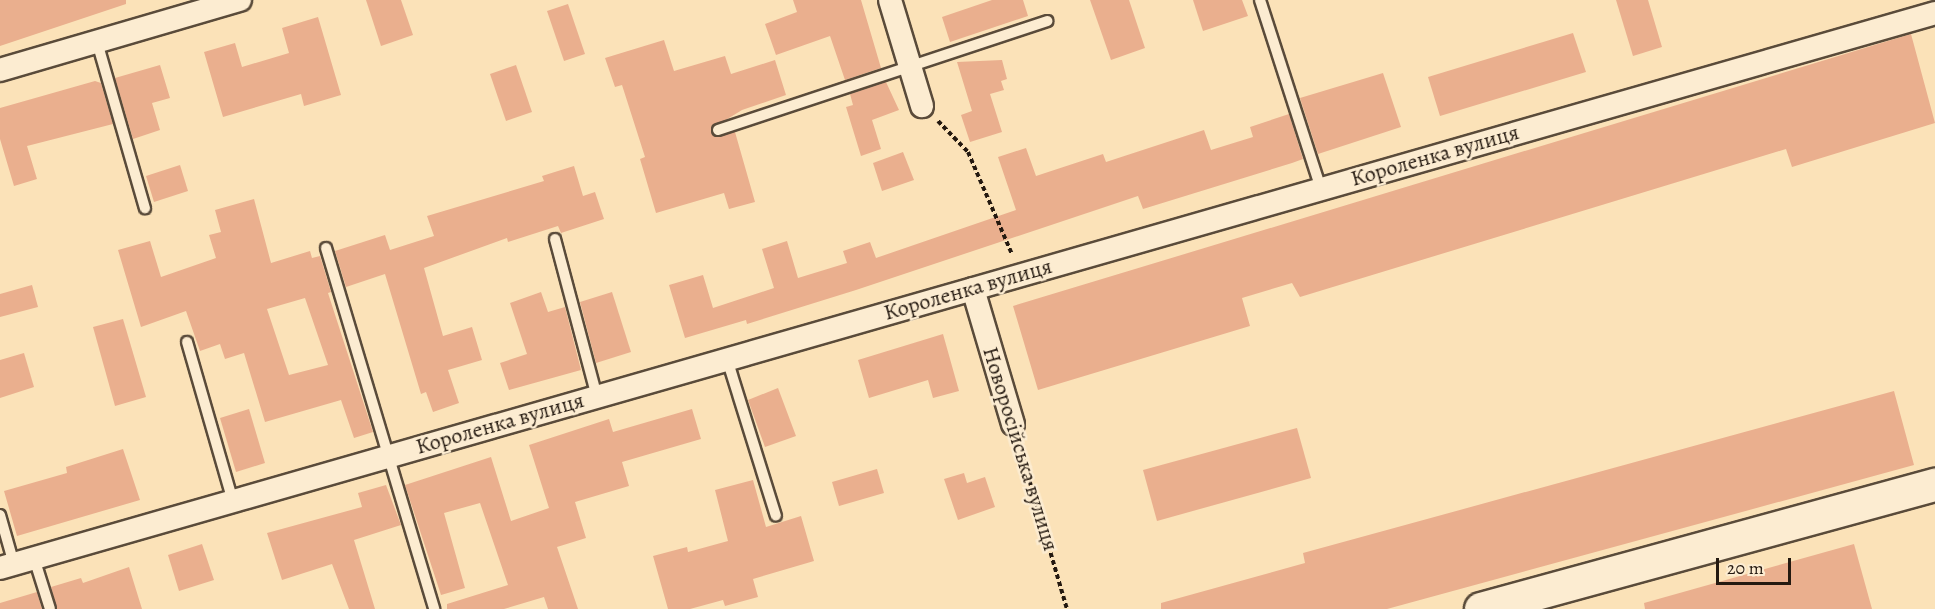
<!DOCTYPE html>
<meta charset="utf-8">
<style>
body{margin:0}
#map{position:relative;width:1935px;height:609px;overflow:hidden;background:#fbe2b8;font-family:Alegreya,serif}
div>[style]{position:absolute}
.building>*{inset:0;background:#eaaf8e}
.path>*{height:4px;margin-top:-2px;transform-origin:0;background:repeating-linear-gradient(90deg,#241910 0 4.5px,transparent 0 7.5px)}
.roads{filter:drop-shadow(2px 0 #5a4b3a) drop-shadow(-2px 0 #5a4b3a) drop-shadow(0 2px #5a4b3a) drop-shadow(0 -2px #5a4b3a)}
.lane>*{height:10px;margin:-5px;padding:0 5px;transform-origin:5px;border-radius:5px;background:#fcecd1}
.street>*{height:22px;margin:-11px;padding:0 11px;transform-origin:11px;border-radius:11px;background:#fcecd1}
.secondary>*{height:32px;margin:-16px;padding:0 16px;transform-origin:16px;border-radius:16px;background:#fcecd1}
span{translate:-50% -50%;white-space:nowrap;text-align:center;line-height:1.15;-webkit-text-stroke:5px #fcecd1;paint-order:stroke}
.street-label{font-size:22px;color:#241910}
.scale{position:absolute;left:1716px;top:558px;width:75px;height:27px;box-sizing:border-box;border:3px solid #241910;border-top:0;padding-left:8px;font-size:18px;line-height:21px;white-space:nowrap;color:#241910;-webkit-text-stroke:4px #fcecd1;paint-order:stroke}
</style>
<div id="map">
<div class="building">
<i style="clip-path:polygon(0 0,126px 0,126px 4px,0 46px)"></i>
<i style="clip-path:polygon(366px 0,401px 0,413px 35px,381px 46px)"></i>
<i style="clip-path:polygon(793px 0,861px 0,881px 68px,845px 80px,830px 36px,776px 55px,765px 24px,797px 12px)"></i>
<i style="clip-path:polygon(992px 0,1023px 0,1028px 16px,950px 42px,942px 17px)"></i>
<i style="clip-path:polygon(1090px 0,1129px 0,1145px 48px,1111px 60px)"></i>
<i style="clip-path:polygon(1193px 0,1242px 0,1248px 16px,1203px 31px)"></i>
<i style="clip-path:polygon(1616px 0,1648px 0,1662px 47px,1633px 56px)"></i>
<i style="clip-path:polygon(568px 4px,585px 54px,564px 61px,547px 11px)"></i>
<i style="clip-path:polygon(318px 17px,341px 95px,304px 106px,301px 94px,223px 117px,204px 52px,235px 43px,242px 67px,289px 53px,282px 28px)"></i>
<i style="clip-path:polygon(1573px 33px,1586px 72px,1440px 116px,1428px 77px)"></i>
<i style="clip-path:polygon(1911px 34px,1935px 123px,1792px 167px,1786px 149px,1300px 297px,1292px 283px,1242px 298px,1250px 326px,1038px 390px,1013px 306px)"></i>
<i style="clip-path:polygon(664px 40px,674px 71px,725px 56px,731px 74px,775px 60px,786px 95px,742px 110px,711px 129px,717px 137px,735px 132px,755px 202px,729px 209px,724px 193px,656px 213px,640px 159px,645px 157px,622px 85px,615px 87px,605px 58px)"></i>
<i style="clip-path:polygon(1002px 60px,1007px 79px,1001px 81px,1004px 90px,990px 94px,1002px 132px,970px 142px,961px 115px,972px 111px,957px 62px)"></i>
<i style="clip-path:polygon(160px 65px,170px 98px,152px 103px,160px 130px,133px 139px,115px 78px)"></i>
<i style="clip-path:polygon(516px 65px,532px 112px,506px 121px,490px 74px)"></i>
<i style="clip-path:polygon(1383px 73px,1401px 127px,1318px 154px,1300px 98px)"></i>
<i style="clip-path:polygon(95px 81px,101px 83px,113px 124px,27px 146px,37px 179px,14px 186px,0 139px,0 108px)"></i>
<i style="clip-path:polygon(886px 82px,899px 110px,872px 120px,881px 149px,861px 156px,846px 107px,853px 105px,850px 94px)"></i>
<i style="clip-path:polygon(1289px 114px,1303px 159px,1292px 163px,1143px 209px,1138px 196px,856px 290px,747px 324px,746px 320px,685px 338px,669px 285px,703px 275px,713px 308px,774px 288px,762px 249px,787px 241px,798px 278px,847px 263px,843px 251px,870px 242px,876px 258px,1016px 210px,998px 157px,1026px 148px,1036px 176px,1103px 154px,1106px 162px,1204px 130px,1211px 150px,1253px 137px,1250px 127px)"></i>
<i style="clip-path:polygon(903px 152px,914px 180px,882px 191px,873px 163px)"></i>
<i style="clip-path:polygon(180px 165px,188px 191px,154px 202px,146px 176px)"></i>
<i style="clip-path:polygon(574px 166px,583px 196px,595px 192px,604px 219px,561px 233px,558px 226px,508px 242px,507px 238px,424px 268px,443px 336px,472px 327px,482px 360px,448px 370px,459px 403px,433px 412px,426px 392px,421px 394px,385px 274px,346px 287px,335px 251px,385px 235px,390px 250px,434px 236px,427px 216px,544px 181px,542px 176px)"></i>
<i style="clip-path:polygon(evenodd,254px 199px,271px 263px,310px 251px,312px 258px,320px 256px,331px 292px,328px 293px,373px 432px,354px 438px,341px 400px,265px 422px,244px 353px,225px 359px,220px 344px,200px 351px,186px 311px,141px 327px,118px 250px,150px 241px,161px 277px,216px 258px,209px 235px,221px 232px,215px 210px,254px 199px,305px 298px,328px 365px,289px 375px,267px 309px,305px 298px)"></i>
<i style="clip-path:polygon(32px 285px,38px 307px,0 317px,0 294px)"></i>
<i style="clip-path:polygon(541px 292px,548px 312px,565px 307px,581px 370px,509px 390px,500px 363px,527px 354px,510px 303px)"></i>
<i style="clip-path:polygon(612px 292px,631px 352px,596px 363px,580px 302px)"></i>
<i style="clip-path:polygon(123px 319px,146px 397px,115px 406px,93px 327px)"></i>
<i style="clip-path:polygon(943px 334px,959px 391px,933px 398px,928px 380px,869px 398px,858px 360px)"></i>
<i style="clip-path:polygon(24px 353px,34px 387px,0 398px,0 360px)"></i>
<i style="clip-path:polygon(778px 388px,796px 436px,765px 447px,748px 400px)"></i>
<i style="clip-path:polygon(1894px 391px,1914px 465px,1387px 609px,1161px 609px,1161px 603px,1305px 563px,1303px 553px)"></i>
<i style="clip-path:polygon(249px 409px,265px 463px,236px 472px,220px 418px)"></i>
<i style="clip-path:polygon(692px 409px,701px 439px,622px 462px,629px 486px,575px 502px,586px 538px,557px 547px,578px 609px,548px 609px,544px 597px,504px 609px,447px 609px,447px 604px,508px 585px,480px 503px,444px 513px,465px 588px,441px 595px,405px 485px,491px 457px,511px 521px,549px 508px,529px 445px,609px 419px,613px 432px)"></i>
<i style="clip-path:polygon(1297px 428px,1311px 478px,1157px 521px,1143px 470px)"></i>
<i style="clip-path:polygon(123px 449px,140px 500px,17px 536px,4px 491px,67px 473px,66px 467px)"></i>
<i style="clip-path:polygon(877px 469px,884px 493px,839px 506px,832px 482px)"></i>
<i style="clip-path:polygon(964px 473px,967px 483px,985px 477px,995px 507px,958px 520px,944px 479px)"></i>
<i style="clip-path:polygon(753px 480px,766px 527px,801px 516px,814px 561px,753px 579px,758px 597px,725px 606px,723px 600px,690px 609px,668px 609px,653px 556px,687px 547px,688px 552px,728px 541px,715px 490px)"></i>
<i style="clip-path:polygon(386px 485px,401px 525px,354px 540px,375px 609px,349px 609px,332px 564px,282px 580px,267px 533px,362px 507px,358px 493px)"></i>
<i style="clip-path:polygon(202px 544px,214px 580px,179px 591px,168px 555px)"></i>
<i style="clip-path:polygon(1854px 544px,1872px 609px,1645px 609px,1644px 603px)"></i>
<i style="clip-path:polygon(129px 567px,142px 609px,57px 609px,51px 587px,81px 578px,83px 583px)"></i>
<i style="clip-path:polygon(37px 592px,42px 609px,0 609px,0 603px)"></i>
</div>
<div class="path">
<i style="left:938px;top:121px;width:43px;rotate:45.9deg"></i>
<i style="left:968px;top:152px;width:111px;rotate:66.7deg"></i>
<i style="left:1019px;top:445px;width:171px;rotate:73.7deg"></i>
</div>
<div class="roads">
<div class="lane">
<i style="left:1260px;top:0;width:199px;rotate:72.1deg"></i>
<i style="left:97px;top:42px;width:173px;rotate:73.9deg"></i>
<i style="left:718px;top:130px;width:347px;rotate:-18.3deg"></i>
<i style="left:555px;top:239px;width:163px;rotate:75.1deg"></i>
<i style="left:326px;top:248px;width:377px;rotate:73.3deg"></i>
<i style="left:187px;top:342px;width:166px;rotate:73.9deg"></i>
<i style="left:727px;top:359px;width:164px;rotate:72.7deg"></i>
<i style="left:0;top:515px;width:51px;rotate:74.1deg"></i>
<i style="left:34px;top:558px;width:53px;rotate:72.6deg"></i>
</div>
<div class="street">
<i style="left:890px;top:0;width:111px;rotate:73.2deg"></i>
<i style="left:0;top:70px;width:250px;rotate:-16.3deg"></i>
<i style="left:973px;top:289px;width:141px;rotate:73.5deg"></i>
<i style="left:0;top:568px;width:2013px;rotate:-16deg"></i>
</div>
<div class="secondary">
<i style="left:1481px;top:609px;width:471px;rotate:-15.3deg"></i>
</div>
</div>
<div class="street-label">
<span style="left:1435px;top:156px;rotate:-16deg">Короленка вулиця</span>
<span style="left:968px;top:290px;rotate:-16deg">Короленка вулиця</span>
<span style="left:500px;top:424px;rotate:-16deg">Короленка вулиця</span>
<span style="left:1020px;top:449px;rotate:73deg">Новоросійська вулиця</span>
</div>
<div class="scale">20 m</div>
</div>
